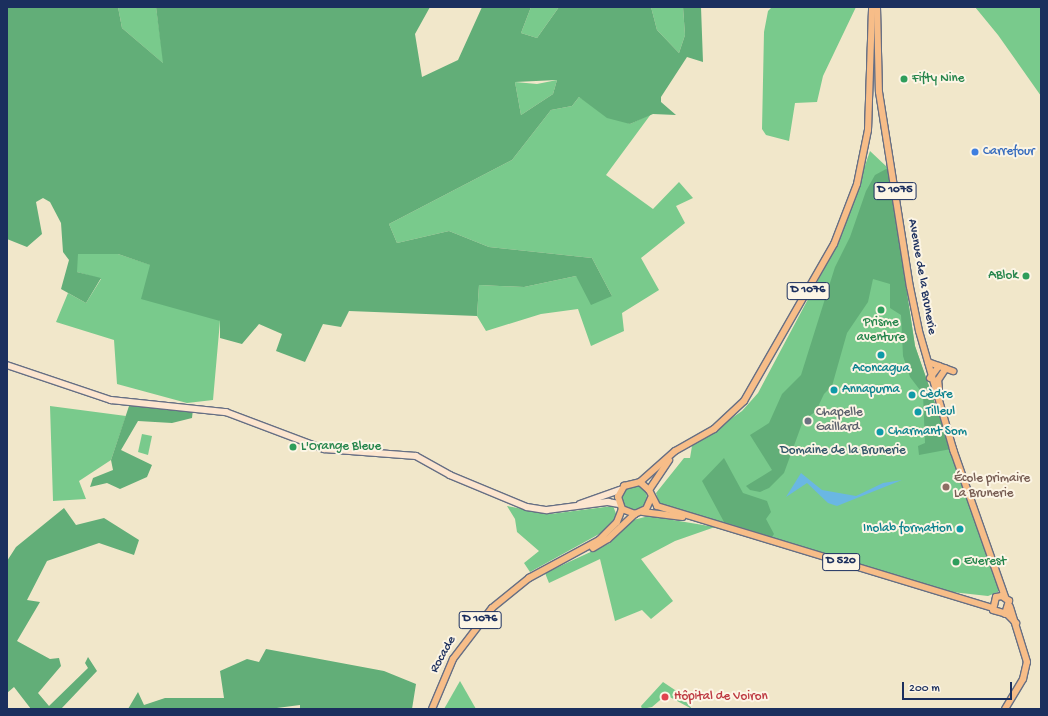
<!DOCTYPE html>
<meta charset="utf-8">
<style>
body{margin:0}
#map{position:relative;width:1048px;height:716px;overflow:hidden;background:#f1e7ca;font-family:"Gochi Hand",sans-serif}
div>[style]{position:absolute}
.green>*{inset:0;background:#79ca8c}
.round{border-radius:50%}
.forest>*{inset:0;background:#62ae78}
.water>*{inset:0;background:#6ab7e3}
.roads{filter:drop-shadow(1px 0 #666f84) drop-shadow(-1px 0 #666f84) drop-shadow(0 1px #666f84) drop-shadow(0 -1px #666f84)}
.secondary>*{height:5.5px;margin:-2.75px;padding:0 2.75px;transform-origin:2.75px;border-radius:2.75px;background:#fce5cf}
.primary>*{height:6px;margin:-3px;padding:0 3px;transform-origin:3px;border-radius:3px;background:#f7bd88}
.dots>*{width:11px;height:11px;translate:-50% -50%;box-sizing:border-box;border:2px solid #fcf5e5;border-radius:50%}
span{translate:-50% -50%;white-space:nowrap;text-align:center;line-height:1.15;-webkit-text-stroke:4px #fcf5e5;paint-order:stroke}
.shield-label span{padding:1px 3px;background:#fcf5e5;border:1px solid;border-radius:3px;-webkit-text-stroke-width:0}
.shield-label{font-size:12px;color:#1b2f5e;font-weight:700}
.leisure-label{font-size:13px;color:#27864d}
.left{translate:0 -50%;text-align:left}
.right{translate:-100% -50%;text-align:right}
.shop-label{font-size:13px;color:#366cbe}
.street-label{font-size:13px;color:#1b2f5e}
.culture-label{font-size:13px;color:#0d838f}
.worship-label{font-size:13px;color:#5b616d}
.park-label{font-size:13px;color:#32566a}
.education-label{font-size:13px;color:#785e54}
.health-label{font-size:13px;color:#be3a42}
.frame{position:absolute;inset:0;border:8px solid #1b2f5e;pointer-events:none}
.scale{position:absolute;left:902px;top:682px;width:110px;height:18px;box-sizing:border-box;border:2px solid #1b2f5e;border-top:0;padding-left:5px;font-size:12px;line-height:14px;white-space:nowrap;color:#1b2f5e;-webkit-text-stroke:3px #fcf5e5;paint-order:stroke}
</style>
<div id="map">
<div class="green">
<i style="clip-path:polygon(118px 7px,156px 7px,164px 64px,122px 28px)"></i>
<i style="clip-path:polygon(531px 7px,559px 7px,537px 38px,521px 33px)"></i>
<i style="clip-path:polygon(651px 7px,683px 7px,685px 35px,679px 53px,657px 30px)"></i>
<i style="clip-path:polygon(772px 7px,856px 7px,823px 76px,817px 102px,795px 103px,789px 141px,766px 135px,762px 129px,764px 32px,768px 11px)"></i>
<i style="clip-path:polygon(975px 7px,1041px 7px,1041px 96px,998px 35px)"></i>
<i style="clip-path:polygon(557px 80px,553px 94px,521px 115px,515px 82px,537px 84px)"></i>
<i style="clip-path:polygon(579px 97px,630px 124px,651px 114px,606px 175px,653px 209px,679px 182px,693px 198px,676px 206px,685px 223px,641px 258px,659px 290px,622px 313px,624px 331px,591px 346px,578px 309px,541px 314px,486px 331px,477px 316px,479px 285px,524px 287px,576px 276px,612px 296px,592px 258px,489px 247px,449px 231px,397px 243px,389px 224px,512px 160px,551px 110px,572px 106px)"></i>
<i style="clip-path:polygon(870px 151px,888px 168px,915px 346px,998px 586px,998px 592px,988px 596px,952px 592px,659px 503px,656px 493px,684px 458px,690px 458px,692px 446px,742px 411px,758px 393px,839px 241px)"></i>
<i style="clip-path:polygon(77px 254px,118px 254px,151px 265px,220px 321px,213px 400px,187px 403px,117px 384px,114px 340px,56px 322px,68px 293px,86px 303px,101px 279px,77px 272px)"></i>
<i style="clip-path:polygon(50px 406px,126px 416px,111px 460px,79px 481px,86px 499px,53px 501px)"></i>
<i style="clip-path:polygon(142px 434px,152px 436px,148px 455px,138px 452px)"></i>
<i class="round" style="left:621px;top:485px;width:26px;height:26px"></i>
<i style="clip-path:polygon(507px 506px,550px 514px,613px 506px,617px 516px,601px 533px,530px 572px,524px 563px,539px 551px,517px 532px,515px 519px)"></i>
<i style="clip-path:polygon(649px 516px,715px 527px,675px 541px,641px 559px,673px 601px,651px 619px,642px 610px,615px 621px,600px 559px,549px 583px,545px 573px,610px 543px,633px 520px)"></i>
<i style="clip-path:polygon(460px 681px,476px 709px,444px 709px)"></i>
<i style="clip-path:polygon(663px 682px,678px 692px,692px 709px,666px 695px,652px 707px,642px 709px,641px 706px)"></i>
</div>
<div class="forest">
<i style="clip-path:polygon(evenodd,7px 7px,118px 7px,122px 28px,163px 63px,156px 7px,430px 7px,415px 34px,422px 77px,458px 60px,482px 7px,531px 7px,521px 33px,537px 38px,559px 7px,651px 7px,657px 30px,679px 53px,685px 35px,683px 7px,701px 7px,703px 62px,687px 57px,661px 97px,661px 102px,676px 115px,653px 114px,630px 124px,607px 118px,579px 97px,572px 106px,551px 110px,512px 160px,389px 224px,397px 243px,449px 231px,489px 247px,592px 258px,612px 296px,591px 305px,576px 276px,524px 287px,479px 285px,477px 316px,349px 311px,341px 327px,323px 324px,305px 362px,276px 351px,282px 334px,259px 324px,242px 344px,220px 338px,220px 321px,141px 299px,150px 265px,118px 254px,78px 254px,77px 272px,101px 278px,86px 303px,61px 289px,69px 260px,63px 252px,61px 223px,50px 202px,43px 198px,36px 202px,42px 234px,27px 247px,7px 239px,7px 7px,557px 80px,553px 94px,521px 115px,515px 82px,557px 80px)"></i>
<i style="clip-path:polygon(888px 168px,915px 346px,951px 449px,919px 455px,918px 446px,925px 443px,923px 394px,910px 377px,903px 356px,901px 315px,890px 308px,890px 284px,873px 279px,868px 302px,847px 333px,832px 386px,824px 394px,816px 411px,803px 421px,784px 473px,769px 488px,760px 492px,750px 490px,746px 486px,772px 470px,750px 435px,769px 423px,782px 394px,801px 375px,835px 267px,850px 237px,866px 191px,875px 175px)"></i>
<i style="clip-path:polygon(129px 406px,193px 409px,192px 418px,172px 423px,138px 421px,121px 450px,152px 465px,147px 477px,120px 489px,107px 483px,90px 487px,93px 478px,113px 470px,111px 460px)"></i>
<i style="clip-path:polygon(724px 458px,743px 493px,767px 501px,771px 512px,766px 519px,774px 534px,772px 537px,724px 522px,702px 481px)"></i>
<i style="clip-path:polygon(64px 508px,76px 525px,104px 518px,139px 540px,134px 555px,99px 543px,47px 561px,27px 600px,40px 602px,17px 641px,50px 659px,59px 658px,61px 666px,38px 693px,49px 706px,88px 668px,85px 663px,88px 657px,97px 671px,61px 709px,31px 709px,14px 687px,7px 693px,7px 561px,16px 547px)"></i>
<i style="clip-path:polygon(266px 649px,384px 671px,416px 684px,412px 709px,300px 709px,300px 705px,269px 709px,128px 709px,138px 692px,144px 705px,165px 698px,224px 698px,220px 671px,247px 659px,259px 662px)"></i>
</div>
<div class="water">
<i style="clip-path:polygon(801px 473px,822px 490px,856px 496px,883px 483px,902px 480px,837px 506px,828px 503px,807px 483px,786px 497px)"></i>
</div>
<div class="roads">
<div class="secondary">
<i style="left:7px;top:365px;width:110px;rotate:18.6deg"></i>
<i style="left:111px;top:400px;width:116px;rotate:6deg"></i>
<i style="left:226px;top:412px;width:105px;rotate:20.7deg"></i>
<i style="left:324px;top:449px;width:92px;rotate:4.4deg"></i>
<i style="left:416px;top:456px;width:39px;rotate:29deg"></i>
<i style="left:450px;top:475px;width:83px;rotate:22.6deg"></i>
<i style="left:527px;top:507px;width:20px;rotate:9deg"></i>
<i style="left:547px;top:510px;width:62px;rotate:-7.5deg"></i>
<i style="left:608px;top:502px;width:11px;rotate:10deg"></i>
<i style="left:580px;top:504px;width:42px;rotate:-19.3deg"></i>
</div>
<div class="primary">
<i style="left:877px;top:7px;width:85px;rotate:88.7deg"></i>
<i style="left:879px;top:92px;width:197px;rotate:81deg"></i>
<i style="left:910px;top:287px;width:45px;rotate:78.4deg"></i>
<i style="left:919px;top:331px;width:126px;rotate:73.9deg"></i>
<i style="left:928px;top:362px;width:27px;rotate:20deg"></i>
<i style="left:930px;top:378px;width:15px;rotate:-53deg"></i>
<i style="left:939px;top:389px;width:9px;rotate:-96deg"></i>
<i style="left:938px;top:380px;width:14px;rotate:-56deg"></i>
<i style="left:953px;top:449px;width:157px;rotate:70.6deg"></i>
<i style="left:640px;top:482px;width:47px;rotate:-41.5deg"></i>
<i style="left:675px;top:451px;width:45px;rotate:-29.4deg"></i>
<i style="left:714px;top:429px;width:41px;rotate:-43deg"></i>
<i style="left:744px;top:401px;width:181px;rotate:-60.2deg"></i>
<i style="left:834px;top:244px;width:64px;rotate:-69deg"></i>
<i style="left:857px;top:184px;width:55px;rotate:-78.5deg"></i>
<i style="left:868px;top:130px;width:123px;rotate:-88.1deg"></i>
<i style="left:649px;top:490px;width:36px;rotate:-56deg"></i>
<i style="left:651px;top:498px;width:12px;rotate:114deg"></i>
<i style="left:646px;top:509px;width:12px;rotate:156deg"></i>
<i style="left:635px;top:514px;width:14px;rotate:-159deg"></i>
<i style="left:622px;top:509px;width:13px;rotate:-108deg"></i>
<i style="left:618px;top:497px;width:13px;rotate:-61deg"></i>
<i style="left:624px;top:486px;width:16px;rotate:-14deg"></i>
<i style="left:640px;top:482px;width:12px;rotate:42deg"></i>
<i style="left:649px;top:490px;width:18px;rotate:63deg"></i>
<i style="left:657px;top:506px;width:350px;rotate:16.9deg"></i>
<i style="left:643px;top:512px;width:40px;rotate:7.1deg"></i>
<i style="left:593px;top:548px;width:17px;rotate:-31deg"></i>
<i style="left:608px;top:539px;width:37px;rotate:-43deg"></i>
<i style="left:1005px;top:614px;width:14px;rotate:-73deg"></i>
<i style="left:1009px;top:601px;width:9px;rotate:-144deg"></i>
<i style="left:1002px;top:596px;width:6px;rotate:171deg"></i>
<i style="left:996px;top:597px;width:13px;rotate:103deg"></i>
<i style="left:993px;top:610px;width:15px;rotate:16deg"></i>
<i style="left:1007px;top:614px;width:13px;rotate:45deg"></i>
<i style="left:432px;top:709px;width:54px;rotate:-67.2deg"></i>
<i style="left:453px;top:659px;width:64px;rotate:-52.6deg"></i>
<i style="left:492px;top:608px;width:48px;rotate:-39deg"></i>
<i style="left:529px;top:578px;width:80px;rotate:-28.5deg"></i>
<i style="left:599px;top:540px;width:25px;rotate:-45deg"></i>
<i style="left:617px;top:522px;width:14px;rotate:-69deg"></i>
<i style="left:1005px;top:709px;width:35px;rotate:-59deg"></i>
<i style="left:1023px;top:679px;width:17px;rotate:-77deg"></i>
<i style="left:1027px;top:662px;width:58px;rotate:-107.2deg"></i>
</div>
</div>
<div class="dots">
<i style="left:904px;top:79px;background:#2e9e5b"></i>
<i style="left:975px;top:152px;background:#3f7fe0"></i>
<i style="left:1026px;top:276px;background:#2e9e5b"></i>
<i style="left:881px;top:310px;background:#2e9e5b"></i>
<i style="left:881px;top:355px;background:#0f9aa8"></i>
<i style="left:834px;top:390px;background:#0f9aa8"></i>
<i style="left:912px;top:395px;background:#0f9aa8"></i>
<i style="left:918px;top:412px;background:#0f9aa8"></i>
<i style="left:808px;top:421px;background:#6b7280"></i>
<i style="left:880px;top:432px;background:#0f9aa8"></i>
<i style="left:293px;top:447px;background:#2e9e5b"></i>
<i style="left:946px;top:487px;background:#8d6e63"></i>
<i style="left:960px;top:529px;background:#0f9aa8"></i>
<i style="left:956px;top:562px;background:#2e9e5b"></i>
<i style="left:665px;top:697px;background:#e0444e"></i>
</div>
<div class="shield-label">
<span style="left:895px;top:191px">D 1075</span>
<span style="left:808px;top:291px">D 1076</span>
<span style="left:841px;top:562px">D 520</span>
<span style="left:480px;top:620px">D 1076</span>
</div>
<div class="leisure-label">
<span class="left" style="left:912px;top:79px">Fifty Nine</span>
<span class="right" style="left:1018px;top:276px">ABlok</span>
<span style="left:881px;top:331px">Prisme<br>aventure</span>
<span class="left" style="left:301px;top:447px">L'Orange Bleue</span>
<span class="left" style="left:964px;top:562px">Everest</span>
</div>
<div class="shop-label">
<span class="left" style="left:983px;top:152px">Carrefour</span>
</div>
<div class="street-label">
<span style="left:921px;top:277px;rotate:80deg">Avenue de la Brunerie</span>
<span style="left:444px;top:655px;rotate:-61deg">Rocade</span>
</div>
<div class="culture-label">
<span style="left:881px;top:369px">Aconcagua</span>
<span class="left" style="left:842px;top:390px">Annapurna</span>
<span class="left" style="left:920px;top:395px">Cèdre</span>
<span class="left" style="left:926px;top:412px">Tilleul</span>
<span class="left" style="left:888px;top:432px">Charmant Som</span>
<span class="right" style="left:952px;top:529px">Inolab formation</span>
</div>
<div class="worship-label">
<span class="left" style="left:816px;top:421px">Chapelle<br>Gaillard</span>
</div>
<div class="park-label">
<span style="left:843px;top:451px">Domaine de la Brunerie</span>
</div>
<div class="education-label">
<span class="left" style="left:954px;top:487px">École primaire<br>La Brunerie</span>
</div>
<div class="health-label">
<span class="left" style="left:674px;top:697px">Hôpital de Voiron</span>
</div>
<div class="frame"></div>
<div class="scale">200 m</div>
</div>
